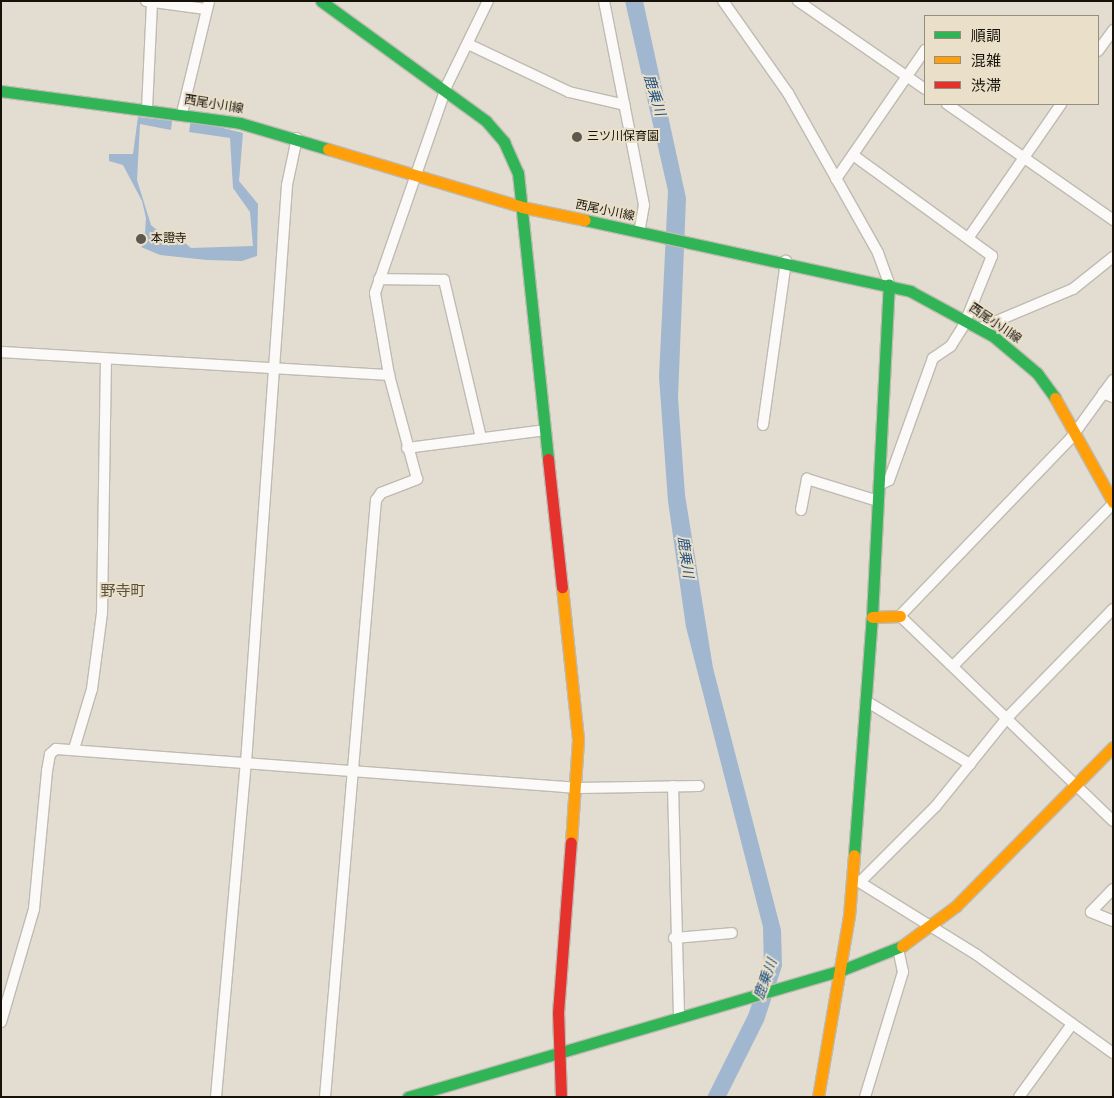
<!DOCTYPE html>
<meta charset="utf-8">
<style>
body{margin:0}
#map{position:relative;width:1114px;height:1098px;overflow:hidden;background:#e2dcd1;font-family:"Source Serif 4","Noto Sans JP",serif}
div>[style]{position:absolute}
.water>*{inset:0;background:#a0b7cf}
.roads{filter:drop-shadow(1px 0 #bfbbb2) drop-shadow(-1px 0 #bfbbb2) drop-shadow(0 1px #bfbbb2) drop-shadow(0 -1px #bfbbb2)}
.street>*{height:10px;margin:-5px;padding:0 5px;transform-origin:5px;border-radius:5px;background:#fbfaf8}
.fast>*{height:11px;margin:-5.5px;padding:0 5.5px;transform-origin:5.5px;border-radius:5.5px;background:#30b455}
.slow>*{height:11px;margin:-5.5px;padding:0 5.5px;transform-origin:5.5px;border-radius:5.5px;background:#ff9f0a}
.jam>*{height:11px;margin:-5.5px;padding:0 5.5px;transform-origin:5.5px;border-radius:5.5px;background:#e5322d}
.dots>*{width:14px;height:14px;translate:-50% -50%;box-sizing:border-box;border:2px solid #eadfc9;border-radius:50%}
span{translate:-50% -50%;white-space:nowrap;text-align:center;line-height:1.15;-webkit-text-stroke:4px #eadfc9;paint-order:stroke}
.street-label{font-size:12px;color:#16120a}
.poi-label{font-size:12px;color:#16120a}
.left{translate:0 -50%;text-align:left}
.water-label{font-size:14px;color:#1f5183;font-style:italic}
.quarter-label{font-size:15px;color:#5a503e}
.frame{position:absolute;inset:0;border:2px solid #16120a;pointer-events:none}
.legend{position:absolute;left:924px;top:15px;width:175px;height:90px;box-sizing:border-box;background:#eadfc9;border:1px solid #958d7d;margin:0;padding:6px 9px;list-style:none;font-size:15px;color:#16120a}
.legend li{display:flex;align-items:center;gap:10px;height:25px}
.legend b{width:25px;border:1px solid #958d7d}
</style>
<div id="map">
<div class="water">
<i style="clip-path:polygon(625px 1px,643px 1px,686px 198px,678px 398px,685px 495px,713px 668px,781px 930px,782px 966px,764px 1021px,726px 1097px,707px 1097px,748px 1015px,764px 971px,763px 927px,686px 627px,668px 501px,659px 377px,668px 191px)"></i>
<i style="clip-path:polygon(138px 117px,172px 121px,171px 130px,140px 124px,137px 180px,151px 225px,164px 236px,179px 238px,191px 248px,253px 246px,250px 212px,233px 188px,230px 138px,189px 132px,191px 120px,243px 133px,239px 181px,258px 204px,257px 256px,242px 261px,207px 260px,160px 255px,141px 247px,144px 244px,140px 235px,145px 233px,146px 218px,142px 201px,123px 165px,109px 161px,109px 154px,133px 154px)"></i>
</div>
<div class="roads">
<div class="street">
<i style="left:146px;top:1px;width:60px;rotate:7.7deg"></i>
<i style="left:604px;top:1px;width:208px;rotate:78.9deg"></i>
<i style="left:644px;top:205px;width:28px;rotate:100deg"></i>
<i style="left:723px;top:1px;width:113px;rotate:54.8deg"></i>
<i style="left:788px;top:93px;width:184px;rotate:60.6deg"></i>
<i style="left:878px;top:253px;width:33px;rotate:70deg"></i>
<i style="left:798px;top:1px;width:155px;rotate:34.7deg"></i>
<i style="left:468px;top:44px;width:112px;rotate:25.4deg"></i>
<i style="left:569px;top:92px;width:57px;rotate:13.1deg"></i>
<i style="left:1098px;top:51px;width:26px;rotate:-54deg"></i>
<i style="left:947px;top:104px;width:203px;rotate:34.9deg"></i>
<i style="left:147px;top:109px;width:108px;rotate:-87.3deg"></i>
<i style="left:182px;top:113px;width:115px;rotate:-76.4deg"></i>
<i style="left:853px;top:155px;width:172px;rotate:36deg"></i>
<i style="left:992px;top:256px;width:74px;rotate:112.1deg"></i>
<i style="left:964px;top:325px;width:25px;rotate:122deg"></i>
<i style="left:951px;top:346px;width:22px;rotate:146deg"></i>
<i style="left:933px;top:358px;width:130px;rotate:109.8deg"></i>
<i style="left:889px;top:480px;width:11px;rotate:153deg"></i>
<i style="left:836px;top:179px;width:157px;rotate:-55.4deg"></i>
<i style="left:969px;top:237px;width:162px;rotate:-55.3deg"></i>
<i style="left:379px;top:279px;width:65px;rotate:0.9deg"></i>
<i style="left:444px;top:280px;width:162px;rotate:76.8deg"></i>
<i style="left:980px;top:328px;width:101px;rotate:-22.8deg"></i>
<i style="left:1073px;top:289px;width:51px;rotate:-38.7deg"></i>
<i style="left:1px;top:352px;width:389px;rotate:3.4deg"></i>
<i style="left:1113px;top:380px;width:72px;rotate:125.9deg"></i>
<i style="left:1071px;top:438px;width:247px;rotate:133.9deg"></i>
<i style="left:900px;top:616px;width:296px;rotate:43.9deg"></i>
<i style="left:1103px;top:393px;width:11px;rotate:22deg"></i>
<i style="left:763px;top:425px;width:166px;rotate:-82deg"></i>
<i style="left:407px;top:448px;width:139px;rotate:-7.4deg"></i>
<i style="left:801px;top:510px;width:32px;rotate:-79deg"></i>
<i style="left:807px;top:479px;width:74px;rotate:17.2deg"></i>
<i style="left:953px;top:666px;width:228px;rotate:-45.4deg"></i>
<i style="left:866px;top:701px;width:122px;rotate:31.2deg"></i>
<i style="left:74px;top:749px;width:63px;rotate:-73.3deg"></i>
<i style="left:92px;top:689px;width:77px;rotate:-82.5deg"></i>
<i style="left:102px;top:613px;width:254px;rotate:-89.1deg"></i>
<i style="left:673px;top:786px;width:232px;rotate:88.5deg"></i>
<i style="left:856px;top:880px;width:142px;rotate:31.8deg"></i>
<i style="left:977px;top:955px;width:168px;rotate:35.8deg"></i>
<i style="left:861px;top:881px;width:106px;rotate:-45deg"></i>
<i style="left:936px;top:806px;width:113px;rotate:-51.1deg"></i>
<i style="left:1007px;top:718px;width:152px;rotate:-45.8deg"></i>
<i style="left:1113px;top:889px;width:32px;rotate:134deg"></i>
<i style="left:1091px;top:912px;width:24px;rotate:22deg"></i>
<i style="left:674px;top:938px;width:58px;rotate:-4.9deg"></i>
<i style="left:1px;top:1022px;width:118px;rotate:-73.7deg"></i>
<i style="left:34px;top:909px;width:139px;rotate:-84.6deg"></i>
<i style="left:47px;top:771px;width:17px;rotate:-80deg"></i>
<i style="left:50px;top:754px;width:8px;rotate:-40deg"></i>
<i style="left:56px;top:749px;width:523px;rotate:4.27deg"></i>
<i style="left:578px;top:788px;width:121px;rotate:-0.9deg"></i>
<i style="left:216px;top:1097px;width:335px;rotate:-84.9deg"></i>
<i style="left:246px;top:763px;width:579px;rotate:-85.94deg"></i>
<i style="left:287px;top:185px;width:48px;rotate:-78deg"></i>
<i style="left:325px;top:1097px;width:599px;rotate:-85.12deg"></i>
<i style="left:376px;top:500px;width:9px;rotate:-54deg"></i>
<i style="left:381px;top:493px;width:39px;rotate:-21deg"></i>
<i style="left:417px;top:479px;width:108px;rotate:-105.1deg"></i>
<i style="left:389px;top:375px;width:83px;rotate:-99.7deg"></i>
<i style="left:375px;top:293px;width:220px;rotate:-70.9deg"></i>
<i style="left:447px;top:85px;width:93px;rotate:-64deg"></i>
<i style="left:865px;top:1097px;width:131px;rotate:-73.1deg"></i>
<i style="left:903px;top:972px;width:25px;rotate:-102deg"></i>
<i style="left:1019px;top:1097px;width:90px;rotate:-54deg"></i>
</div>
<div class="fast">
<i style="left:321px;top:1px;width:204px;rotate:36deg"></i>
<i style="left:486px;top:121px;width:28px;rotate:49deg"></i>
<i style="left:504px;top:142px;width:34px;rotate:66deg"></i>
<i style="left:518px;top:173px;width:288px;rotate:84deg"></i>
<i style="left:1px;top:91px;width:241px;rotate:7.6deg"></i>
<i style="left:240px;top:123px;width:92px;rotate:16.5deg"></i>
<i style="left:585px;top:220px;width:333px;rotate:12.3deg"></i>
<i style="left:910px;top:291px;width:94px;rotate:28.5deg"></i>
<i style="left:993px;top:336px;width:57px;rotate:40.1deg"></i>
<i style="left:1037px;top:373px;width:31px;rotate:54deg"></i>
<i style="left:854px;top:855px;width:239px;rotate:-85.7deg"></i>
<i style="left:872px;top:617px;width:333px;rotate:-87.1deg"></i>
<i style="left:408px;top:1097px;width:452px;rotate:-16.3deg"></i>
<i style="left:842px;top:970px;width:65px;rotate:-21.8deg"></i>
</div>
<div class="slow">
<i style="left:328px;top:149px;width:202px;rotate:16.6deg"></i>
<i style="left:522px;top:207px;width:64px;rotate:11.7deg"></i>
<i style="left:1055px;top:398px;width:119px;rotate:60.9deg"></i>
<i style="left:562px;top:587px;width:154px;rotate:84deg"></i>
<i style="left:578px;top:740px;width:102px;rotate:93.9deg"></i>
<i style="left:872px;top:617px;width:28px;rotate:-2deg"></i>
<i style="left:902px;top:946px;width:67px;rotate:-36.5deg"></i>
<i style="left:956px;top:906px;width:223px;rotate:-45.4deg"></i>
<i style="left:818px;top:1097px;width:184px;rotate:-80.3deg"></i>
<i style="left:849px;top:916px;width:61px;rotate:-85.3deg"></i>
</div>
<div class="jam">
<i style="left:548px;top:459px;width:129px;rotate:83.8deg"></i>
<i style="left:561px;top:1097px;width:84px;rotate:-92deg"></i>
<i style="left:558px;top:1013px;width:171px;rotate:-85.7deg"></i>
</div>
</div>
<div class="dots">
<i style="left:577px;top:137px;background:#5d5950"></i>
<i style="left:141px;top:239px;background:#5d5950"></i>
</div>
<div class="street-label">
<span style="left:214px;top:105px;rotate:9deg">西尾小川線</span>
<span style="left:605px;top:211px;rotate:12deg">西尾小川線</span>
<span style="left:995px;top:324px;rotate:34deg">西尾小川線</span>
</div>
<div class="poi-label">
<span class="left" style="left:587px;top:137px">三ツ川保育園</span>
<span class="left" style="left:151px;top:239px">本證寺</span>
</div>
<div class="water-label">
<span style="left:655px;top:95px;rotate:73deg">鹿乗川</span>
<span style="left:686px;top:557px;rotate:82deg">鹿乗川</span>
<span style="left:765px;top:979px;rotate:-70deg">鹿乗川</span>
</div>
<div class="quarter-label">
<span style="left:123px;top:591px">野寺町</span>
</div>
<div class="frame"></div>
<ul class="legend">
<li><b style="height:6px;background:#30b455"></b>順調</li>
<li><b style="height:6px;background:#ff9f0a"></b>混雑</li>
<li><b style="height:6px;background:#e5322d"></b>渋滞</li>
</ul>
</div>
